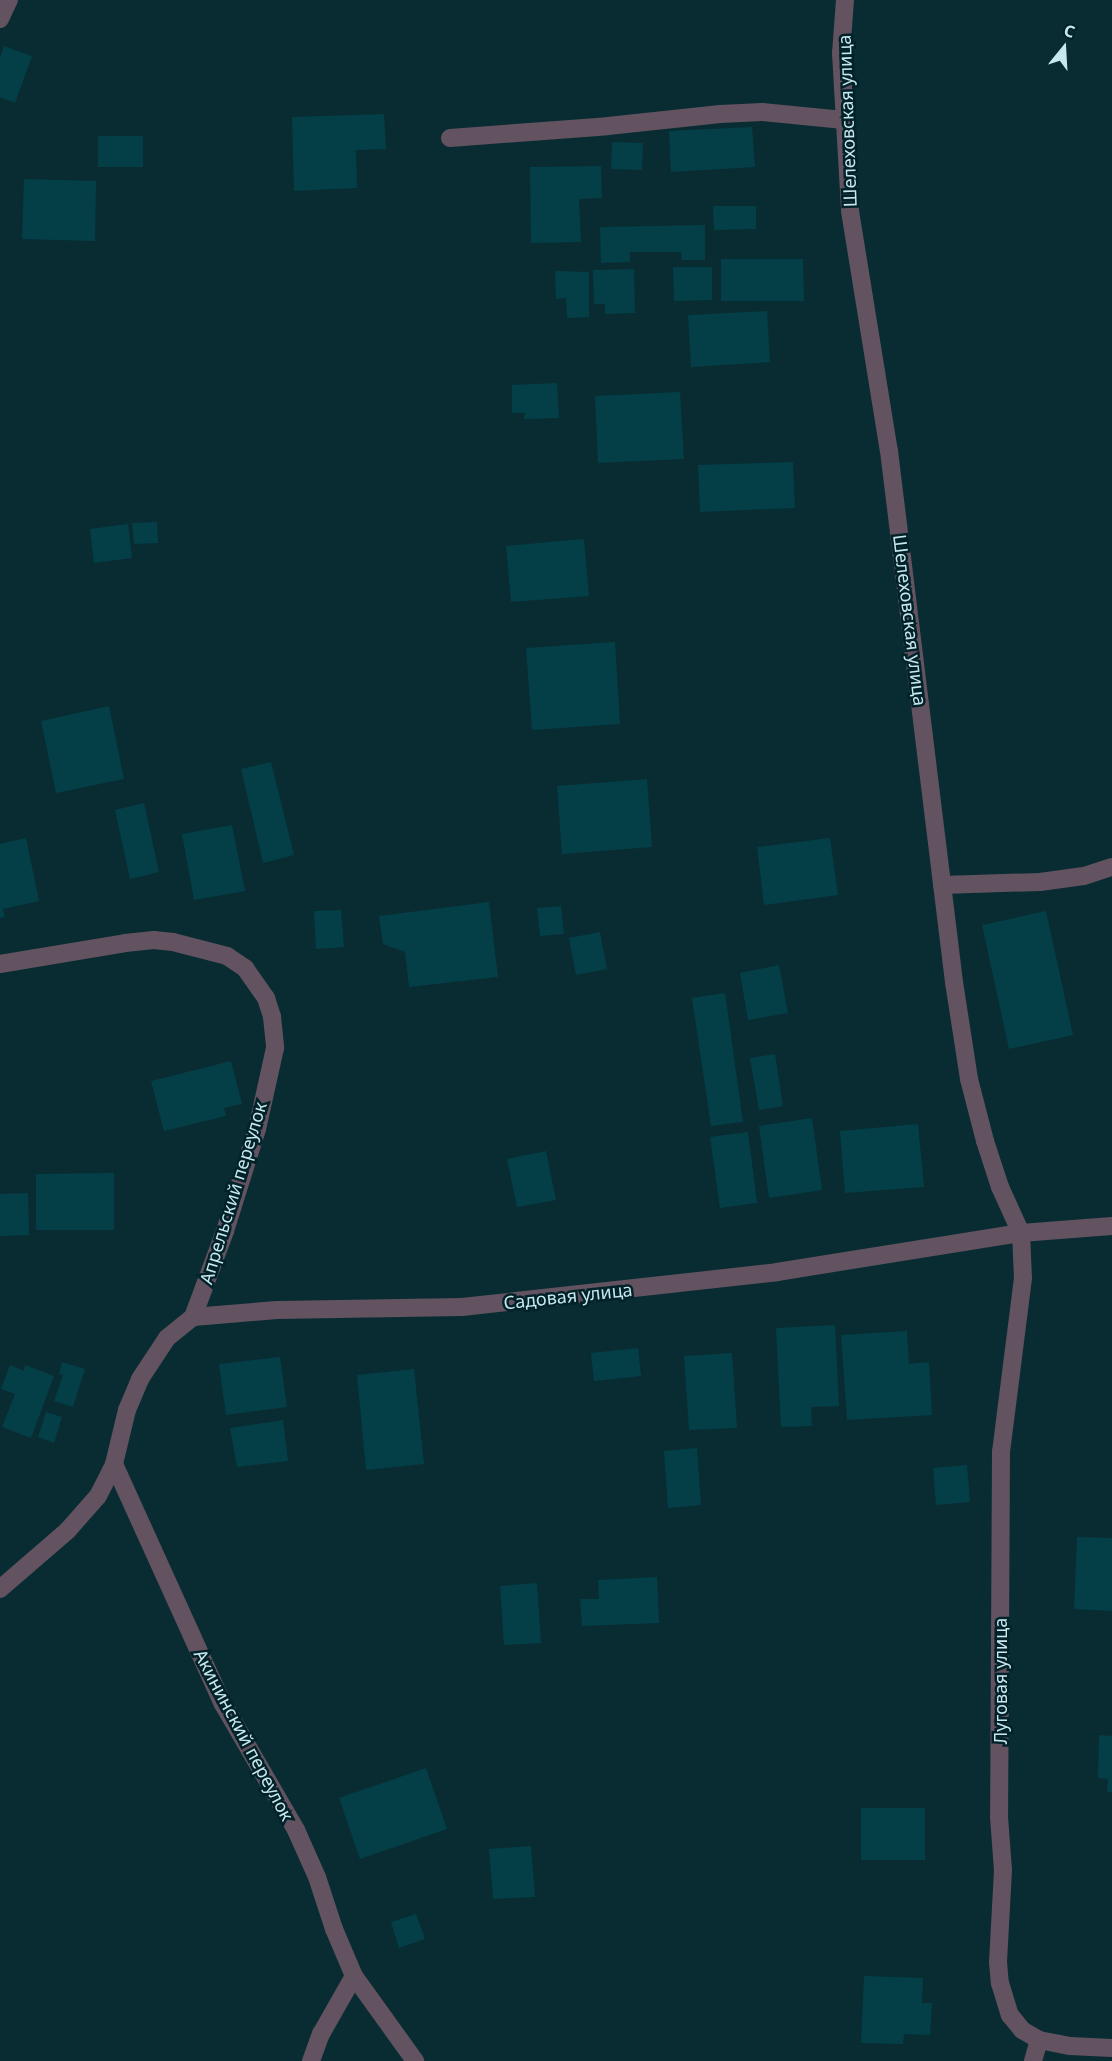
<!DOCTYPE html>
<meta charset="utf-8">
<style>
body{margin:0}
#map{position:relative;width:1112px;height:2061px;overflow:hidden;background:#082c32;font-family:"Noto Sans",sans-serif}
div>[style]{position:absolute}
.building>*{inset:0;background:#043f48}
.minor>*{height:18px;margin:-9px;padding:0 9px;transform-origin:9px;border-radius:9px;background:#635260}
span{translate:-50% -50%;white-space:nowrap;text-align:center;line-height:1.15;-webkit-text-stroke:5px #002228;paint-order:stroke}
.street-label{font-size:18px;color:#c8e7ee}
.north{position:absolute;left:1034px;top:18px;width:60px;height:60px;-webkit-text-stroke:4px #002228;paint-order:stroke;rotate:18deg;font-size:16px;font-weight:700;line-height:24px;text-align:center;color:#c8e7ee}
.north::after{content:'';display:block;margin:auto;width:21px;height:27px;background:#c8e7ee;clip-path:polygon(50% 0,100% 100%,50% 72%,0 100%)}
</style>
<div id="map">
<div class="building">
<i style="clip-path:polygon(4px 46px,32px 56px,15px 103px,0 97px,0 58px)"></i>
<i style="clip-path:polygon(384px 114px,386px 149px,356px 150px,357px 188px,294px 191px,292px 117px)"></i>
<i style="clip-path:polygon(752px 127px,755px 167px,671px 172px,669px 131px)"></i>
<i style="clip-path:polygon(98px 136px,143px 136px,143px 167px,98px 167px)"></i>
<i style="clip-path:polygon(612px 142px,643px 143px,642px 170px,611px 169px)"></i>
<i style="clip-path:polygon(601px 166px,602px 198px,579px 199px,581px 242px,531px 243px,530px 167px)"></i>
<i style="clip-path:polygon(24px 179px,96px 181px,95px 241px,22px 239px)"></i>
<i style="clip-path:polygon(713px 206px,756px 206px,756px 229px,714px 230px)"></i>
<i style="clip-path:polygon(705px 225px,705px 260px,682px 260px,681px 252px,630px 252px,630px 262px,601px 263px,600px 227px)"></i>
<i style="clip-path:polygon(721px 259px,803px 259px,804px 301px,721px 301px)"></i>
<i style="clip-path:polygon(673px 267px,712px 267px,712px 300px,674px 301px)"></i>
<i style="clip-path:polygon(634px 269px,635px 313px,605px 314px,605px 304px,594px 304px,593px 270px)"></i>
<i style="clip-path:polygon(555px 271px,589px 272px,589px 317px,567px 318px,566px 298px,556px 299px)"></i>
<i style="clip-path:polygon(767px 311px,770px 362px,691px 367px,688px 315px)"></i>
<i style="clip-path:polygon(557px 383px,559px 418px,524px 419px,525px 413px,512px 413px,512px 385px)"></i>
<i style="clip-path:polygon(680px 392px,684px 459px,598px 463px,595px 396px)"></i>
<i style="clip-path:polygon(793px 462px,795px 508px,700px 512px,698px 465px)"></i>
<i style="clip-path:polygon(157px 522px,158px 543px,134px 544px,132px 523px)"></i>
<i style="clip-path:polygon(128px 524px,132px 558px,94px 563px,90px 529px)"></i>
<i style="clip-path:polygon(584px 539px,589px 596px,511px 602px,506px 546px)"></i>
<i style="clip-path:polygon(615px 642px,620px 724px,532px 730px,526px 648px)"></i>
<i style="clip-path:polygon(109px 706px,124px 779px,56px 793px,41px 721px)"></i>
<i style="clip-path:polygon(271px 762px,294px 855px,263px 863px,241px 769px)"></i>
<i style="clip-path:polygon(647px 779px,652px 847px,562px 854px,557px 786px)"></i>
<i style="clip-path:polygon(144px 803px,159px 872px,130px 879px,115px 810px)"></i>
<i style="clip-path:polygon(232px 825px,245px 891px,194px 900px,182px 834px)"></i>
<i style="clip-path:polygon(26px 838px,39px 901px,3px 909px,5px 917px,0 918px,0 844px)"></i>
<i style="clip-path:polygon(830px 838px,838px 895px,764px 905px,757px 847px)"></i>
<i style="clip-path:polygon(489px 902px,498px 977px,409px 987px,405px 952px,383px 944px,379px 916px)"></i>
<i style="clip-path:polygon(561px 906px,564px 934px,540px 936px,537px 908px)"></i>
<i style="clip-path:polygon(341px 910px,344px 947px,316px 949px,314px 911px)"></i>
<i style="clip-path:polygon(1046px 911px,1073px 1035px,1009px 1049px,982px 925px)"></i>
<i style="clip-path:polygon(600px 932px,607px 969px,576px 975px,569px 938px)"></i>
<i style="clip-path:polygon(779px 965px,788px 1013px,748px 1020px,740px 973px)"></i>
<i style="clip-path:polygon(725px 993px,743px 1122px,711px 1126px,692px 998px)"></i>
<i style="clip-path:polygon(775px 1054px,783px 1106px,759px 1110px,750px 1058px)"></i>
<i style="clip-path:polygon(231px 1061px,242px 1104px,224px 1108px,226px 1116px,164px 1131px,151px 1081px)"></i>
<i style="clip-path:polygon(812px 1118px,822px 1190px,769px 1198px,759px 1126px)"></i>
<i style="clip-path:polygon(918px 1124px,924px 1187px,845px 1193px,840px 1131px)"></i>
<i style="clip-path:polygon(748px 1132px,757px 1203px,720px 1208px,710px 1137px)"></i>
<i style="clip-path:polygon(546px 1151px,556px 1200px,517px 1207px,507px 1159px)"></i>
<i style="clip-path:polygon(114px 1173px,114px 1230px,36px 1230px,36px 1174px)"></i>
<i style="clip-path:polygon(28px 1193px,29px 1235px,0 1236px,0 1194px)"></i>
<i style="clip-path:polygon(835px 1325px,839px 1406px,811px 1407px,812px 1426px,781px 1427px,776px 1328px)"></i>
<i style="clip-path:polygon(907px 1331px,909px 1364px,929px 1362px,932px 1415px,847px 1420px,841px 1335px)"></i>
<i style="clip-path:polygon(638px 1348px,641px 1376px,594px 1381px,591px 1353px)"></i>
<i style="clip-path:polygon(732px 1353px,737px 1428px,689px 1430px,684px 1356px)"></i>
<i style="clip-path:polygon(280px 1357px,287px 1407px,226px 1415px,219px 1364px)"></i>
<i style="clip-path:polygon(62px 1362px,85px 1369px,73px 1407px,54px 1401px,63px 1375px,59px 1374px)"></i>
<i style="clip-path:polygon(10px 1365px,24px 1371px,25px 1365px,54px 1376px,31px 1438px,2px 1427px,15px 1394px,1px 1389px)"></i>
<i style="clip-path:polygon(414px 1369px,424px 1464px,366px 1470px,357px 1375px)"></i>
<i style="clip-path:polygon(46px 1412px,62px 1417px,54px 1443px,38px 1437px)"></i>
<i style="clip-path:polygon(283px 1420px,288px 1461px,237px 1467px,230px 1428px)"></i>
<i style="clip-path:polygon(697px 1448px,701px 1505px,668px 1508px,664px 1451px)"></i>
<i style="clip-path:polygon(967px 1465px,970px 1502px,936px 1505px,933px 1468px)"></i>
<i style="clip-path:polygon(1077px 1537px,1112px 1538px,1112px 1611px,1074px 1609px)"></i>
<i style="clip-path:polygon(657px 1577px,659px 1623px,582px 1626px,580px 1599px,599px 1599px,598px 1580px)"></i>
<i style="clip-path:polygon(537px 1583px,541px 1643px,504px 1645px,500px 1586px)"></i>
<i style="clip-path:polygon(1099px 1735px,1112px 1736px,1112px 1792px,1107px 1792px,1108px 1779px,1098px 1778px)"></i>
<i style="clip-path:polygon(426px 1768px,447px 1829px,360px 1859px,339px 1798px)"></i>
<i style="clip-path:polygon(861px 1808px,925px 1808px,925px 1860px,861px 1860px)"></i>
<i style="clip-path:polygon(531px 1846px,535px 1897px,493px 1899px,489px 1849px)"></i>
<i style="clip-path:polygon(416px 1914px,425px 1939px,399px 1948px,391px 1922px)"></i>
<i style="clip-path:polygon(864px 1976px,923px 1978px,922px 2003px,932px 2003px,930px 2035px,904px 2034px,903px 2044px,861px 2043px)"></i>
</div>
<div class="minor">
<i style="left:845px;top:0;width:53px;rotate:94.3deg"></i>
<i style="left:841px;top:53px;width:158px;rotate:86.7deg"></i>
<i style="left:850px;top:211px;width:243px;rotate:80.8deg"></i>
<i style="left:889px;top:451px;width:535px;rotate:83.02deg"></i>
<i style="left:954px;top:982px;width:98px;rotate:81.2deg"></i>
<i style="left:969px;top:1079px;width:64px;rotate:75.5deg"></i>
<i style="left:985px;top:1141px;width:48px;rotate:71.9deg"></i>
<i style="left:1000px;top:1187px;width:51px;rotate:65.5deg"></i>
<i style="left:1021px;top:1233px;width:45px;rotate:87.5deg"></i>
<i style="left:1023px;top:1278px;width:174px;rotate:97.2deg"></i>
<i style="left:1001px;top:1451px;width:366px;rotate:90.3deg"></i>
<i style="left:999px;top:1817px;width:53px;rotate:85.7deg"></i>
<i style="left:1003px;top:1870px;width:92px;rotate:93.1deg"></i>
<i style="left:998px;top:1962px;width:21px;rotate:85deg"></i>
<i style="left:1000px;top:1983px;width:34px;rotate:73deg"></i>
<i style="left:1010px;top:2015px;width:19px;rotate:51deg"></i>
<i style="left:1022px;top:2030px;width:20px;rotate:30deg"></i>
<i style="left:1039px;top:2040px;width:32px;rotate:11deg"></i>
<i style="left:1070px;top:2046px;width:42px;rotate:2.7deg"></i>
<i style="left:0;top:19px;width:21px;rotate:-65deg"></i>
<i style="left:450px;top:138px;width:158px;rotate:-4.3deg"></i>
<i style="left:608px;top:126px;width:113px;rotate:-6.1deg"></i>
<i style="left:720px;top:114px;width:42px;rotate:-2.7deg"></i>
<i style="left:762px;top:112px;width:82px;rotate:5.6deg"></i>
<i style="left:942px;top:885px;width:98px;rotate:-1.8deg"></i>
<i style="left:1040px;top:882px;width:44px;rotate:-7.8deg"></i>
<i style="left:1084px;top:876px;width:29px;rotate:-18deg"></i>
<i style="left:0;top:964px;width:127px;rotate:-9.5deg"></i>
<i style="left:125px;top:943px;width:29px;rotate:-6deg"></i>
<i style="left:154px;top:940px;width:19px;rotate:6deg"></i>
<i style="left:173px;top:942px;width:56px;rotate:14.5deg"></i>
<i style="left:227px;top:956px;width:22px;rotate:34deg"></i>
<i style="left:245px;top:968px;width:37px;rotate:55deg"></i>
<i style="left:266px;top:998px;width:20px;rotate:72deg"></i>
<i style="left:272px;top:1017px;width:31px;rotate:84deg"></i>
<i style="left:275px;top:1048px;width:83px;rotate:102.5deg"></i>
<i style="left:257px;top:1129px;width:107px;rotate:107.4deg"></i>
<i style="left:225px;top:1231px;width:92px;rotate:110.4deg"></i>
<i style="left:114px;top:1464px;width:264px;rotate:65.6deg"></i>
<i style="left:223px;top:1704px;width:146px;rotate:59.9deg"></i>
<i style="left:296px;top:1830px;width:51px;rotate:65.9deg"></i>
<i style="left:317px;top:1877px;width:55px;rotate:71.9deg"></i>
<i style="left:334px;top:1929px;width:51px;rotate:66.9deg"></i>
<i style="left:354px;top:1976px;width:105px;rotate:54.3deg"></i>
<i style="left:0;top:1589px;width:90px;rotate:-40.9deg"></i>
<i style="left:68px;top:1530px;width:45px;rotate:-48.6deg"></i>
<i style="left:98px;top:1496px;width:36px;rotate:-63deg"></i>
<i style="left:114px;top:1464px;width:56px;rotate:-76.5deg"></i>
<i style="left:127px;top:1410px;width:34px;rotate:-67deg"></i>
<i style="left:140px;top:1379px;width:49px;rotate:-56.6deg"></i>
<i style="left:167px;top:1338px;width:33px;rotate:-39deg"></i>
<i style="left:193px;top:1317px;width:84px;rotate:-4.8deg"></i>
<i style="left:277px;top:1310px;width:185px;rotate:-0.9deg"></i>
<i style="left:462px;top:1307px;width:317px;rotate:-6.3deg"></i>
<i style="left:777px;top:1272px;width:247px;rotate:-9.1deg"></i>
<i style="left:1021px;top:1233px;width:91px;rotate:-4.4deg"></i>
<i style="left:311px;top:2061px;width:29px;rotate:-70deg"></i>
<i style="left:321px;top:2034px;width:67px;rotate:-60.4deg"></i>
<i style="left:1033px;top:2061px;width:22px;rotate:-74deg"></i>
</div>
<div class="street-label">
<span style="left:847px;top:121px;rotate:-92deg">Шелеховская улица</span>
<span style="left:910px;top:620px;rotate:83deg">Шелеховская улица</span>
<span style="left:233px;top:1193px;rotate:-73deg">Апрельский переулок</span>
<span style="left:568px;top:1296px;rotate:-6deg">Садовая улица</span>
<span style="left:1000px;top:1681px;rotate:-90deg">Луговая улица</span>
<span style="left:244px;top:1735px;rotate:62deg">Акининский переулок</span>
</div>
<div class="north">С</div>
</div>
